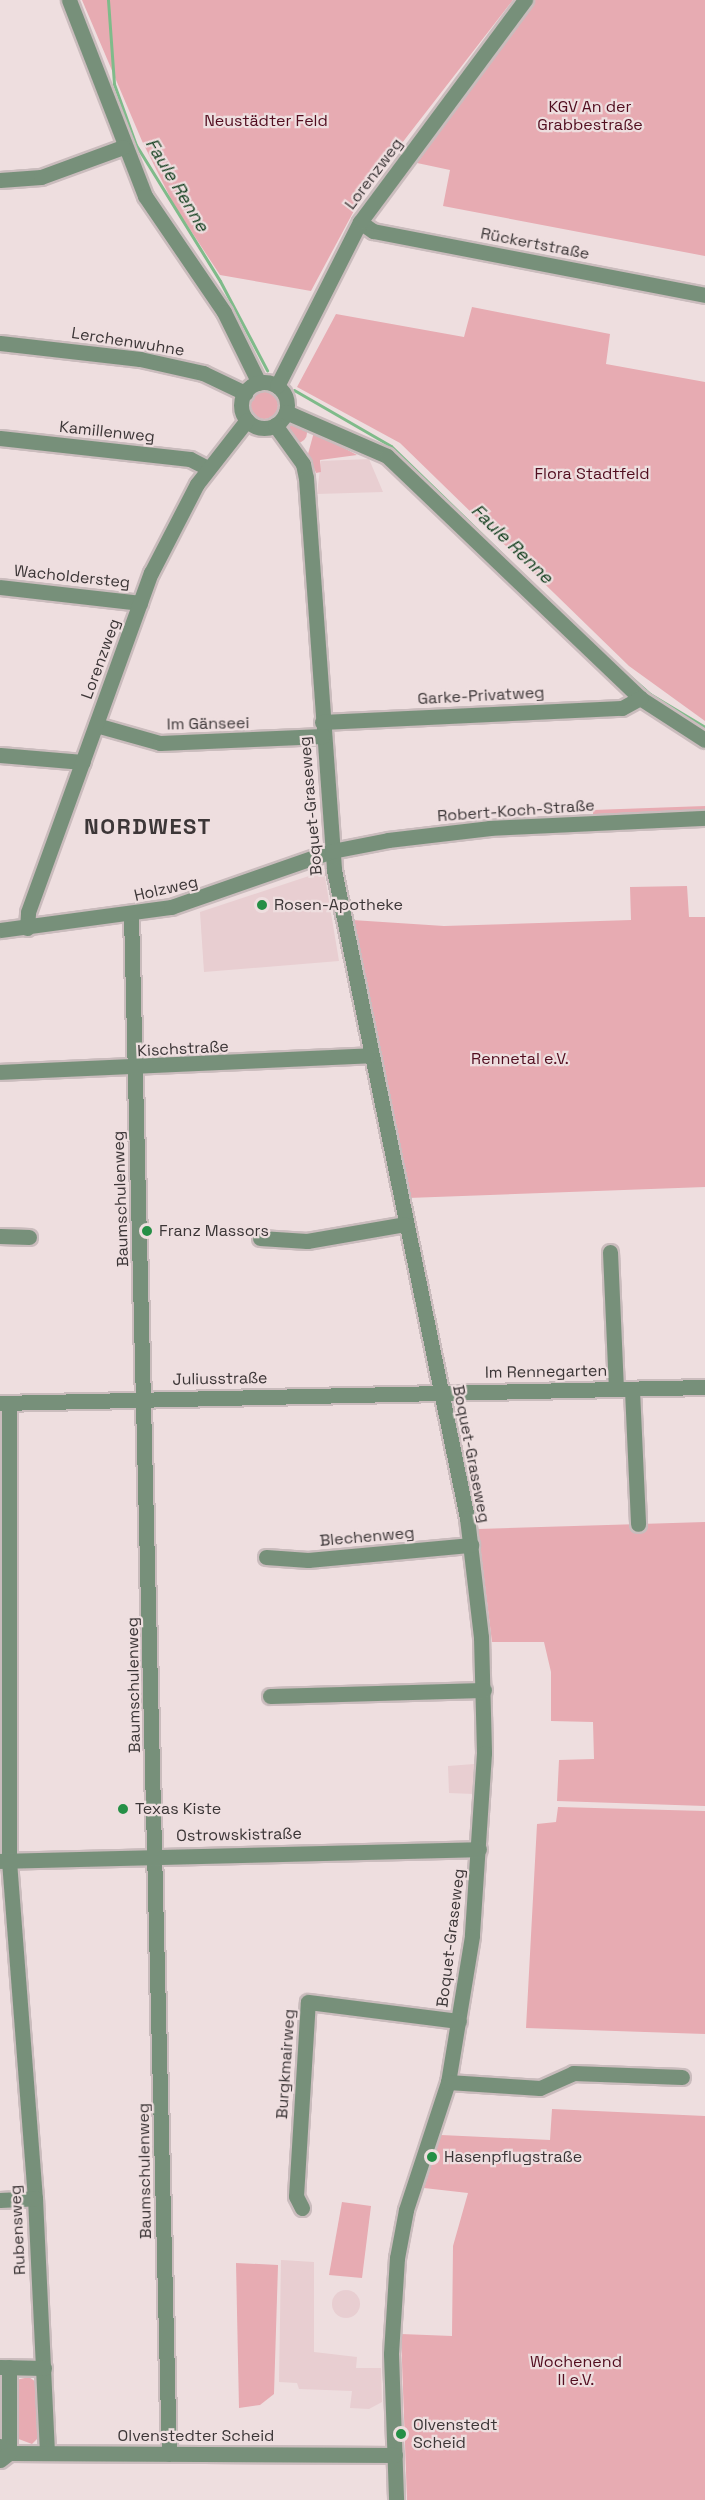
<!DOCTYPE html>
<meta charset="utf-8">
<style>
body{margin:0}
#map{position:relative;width:705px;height:2500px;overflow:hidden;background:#eededf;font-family:"Space Grotesk",sans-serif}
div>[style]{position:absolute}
.built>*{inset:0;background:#e8ced1}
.round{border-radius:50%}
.green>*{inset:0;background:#e7abb2}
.stream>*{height:3px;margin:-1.5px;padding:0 1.5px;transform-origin:1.5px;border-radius:1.5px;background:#7fbb8a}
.roads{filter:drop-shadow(2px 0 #cabcbd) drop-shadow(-2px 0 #cabcbd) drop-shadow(0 2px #cabcbd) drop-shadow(0 -2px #cabcbd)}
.minor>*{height:15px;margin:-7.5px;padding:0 7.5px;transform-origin:7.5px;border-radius:7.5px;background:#77907a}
.minor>.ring{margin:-7.5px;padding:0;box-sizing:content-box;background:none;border:15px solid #77907a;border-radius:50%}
.dots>*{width:16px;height:16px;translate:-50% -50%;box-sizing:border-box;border:3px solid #eededf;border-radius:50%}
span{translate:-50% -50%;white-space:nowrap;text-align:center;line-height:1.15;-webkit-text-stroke:4.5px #eededf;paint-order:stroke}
.park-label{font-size:16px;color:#510d1f}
.street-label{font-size:16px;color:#3c3637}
.poi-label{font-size:16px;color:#3c3637}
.left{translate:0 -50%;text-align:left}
.water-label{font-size:18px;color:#103d1c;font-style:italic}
.district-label{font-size:22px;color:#3c3637;font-weight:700;letter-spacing:1.5px}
</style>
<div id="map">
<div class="built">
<i style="clip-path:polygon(369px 459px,383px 492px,317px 494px,321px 461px)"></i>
<i style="clip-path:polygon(324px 871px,339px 961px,204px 972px,200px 912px)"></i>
<i style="clip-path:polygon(474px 1764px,474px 1794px,449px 1793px,448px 1766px)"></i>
<i style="clip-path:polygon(281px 2260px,314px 2262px,314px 2352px,357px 2357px,356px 2368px,381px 2368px,382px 2402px,369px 2409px,350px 2408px,352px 2391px,299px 2389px,297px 2383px,279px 2382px)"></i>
<i class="round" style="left:332px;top:2290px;width:28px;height:28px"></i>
</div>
<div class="green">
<i style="clip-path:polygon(82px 0,513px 0,364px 192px,311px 291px,220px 275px,174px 205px,142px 141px)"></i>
<i style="clip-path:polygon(534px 0,705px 0,705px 256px,443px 206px,450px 170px,417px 163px)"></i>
<i style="clip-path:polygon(472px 307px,610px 334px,606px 364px,705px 382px,705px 721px,629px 666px,400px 443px,297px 387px,336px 314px,464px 337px)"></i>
<i class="round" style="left:250px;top:391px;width:28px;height:28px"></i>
<i class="round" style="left:287px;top:423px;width:20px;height:20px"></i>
<i style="clip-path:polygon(314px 432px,357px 455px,320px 460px,321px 472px,316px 473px,308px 454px)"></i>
<i style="clip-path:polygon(705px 806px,705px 811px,593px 816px,593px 810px)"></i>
<i style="clip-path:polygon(687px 886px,689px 917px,705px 917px,705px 1187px,408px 1198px,352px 920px,444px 926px,631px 920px,630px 887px)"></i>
<i style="clip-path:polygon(705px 1522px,705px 1806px,557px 1801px,559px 1760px,594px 1759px,593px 1722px,551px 1721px,551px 1672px,544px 1642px,492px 1642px,478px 1529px)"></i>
<i style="clip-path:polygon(558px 1807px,705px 1811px,705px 2034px,526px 2028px,537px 1824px,556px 1822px)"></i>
<i style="clip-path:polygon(552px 2109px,705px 2116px,705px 2500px,407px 2500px,401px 2334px,452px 2336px,453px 2246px,468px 2193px,424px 2188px,441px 2135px,550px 2140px)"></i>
<i style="clip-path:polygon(342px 2202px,371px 2206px,362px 2278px,329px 2275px)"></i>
<i style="clip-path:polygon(236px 2263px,278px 2265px,274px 2394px,260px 2405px,239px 2408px)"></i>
<i style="clip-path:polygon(29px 2377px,36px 2382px,39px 2437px,32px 2444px,16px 2438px,16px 2380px)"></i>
</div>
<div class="stream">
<i style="left:108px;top:0;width:84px;rotate:85.9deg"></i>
<i style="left:114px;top:84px;width:65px;rotate:70.2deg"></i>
<i style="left:136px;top:145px;width:160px;rotate:58.3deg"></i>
<i style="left:220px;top:281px;width:101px;rotate:62.2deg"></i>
<i style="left:294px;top:390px;width:112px;rotate:30deg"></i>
<i style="left:391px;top:446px;width:300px;rotate:44.2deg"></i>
<i style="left:606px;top:655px;width:59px;rotate:41.6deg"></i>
<i style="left:650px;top:694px;width:64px;rotate:31deg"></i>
</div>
<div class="roads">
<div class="minor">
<i style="left:69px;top:0;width:210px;rotate:68.8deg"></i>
<i style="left:145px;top:196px;width:140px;rotate:55.7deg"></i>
<i style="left:224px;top:312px;width:79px;rotate:63.8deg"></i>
<i style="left:0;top:180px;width:41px;rotate:-4.2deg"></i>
<i style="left:41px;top:177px;width:87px;rotate:-20.1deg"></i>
<i style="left:360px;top:222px;width:16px;rotate:35deg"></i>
<i style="left:373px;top:231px;width:338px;rotate:10.9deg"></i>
<i style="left:0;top:343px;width:141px;rotate:6.5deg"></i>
<i style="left:140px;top:359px;width:65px;rotate:12.5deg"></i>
<i style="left:203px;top:373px;width:47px;rotate:25.5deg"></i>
<i class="ring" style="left:241px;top:382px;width:31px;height:31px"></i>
<i style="left:277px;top:386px;width:184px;rotate:-63.2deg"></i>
<i style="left:360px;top:222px;width:277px;rotate:-53.4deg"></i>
<i style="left:286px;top:412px;width:110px;rotate:23.5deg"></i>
<i style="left:387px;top:456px;width:350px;rotate:43.7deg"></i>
<i style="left:640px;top:698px;width:77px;rotate:32.9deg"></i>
<i style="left:275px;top:425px;width:48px;rotate:54.3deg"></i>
<i style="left:303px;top:464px;width:14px;rotate:78deg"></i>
<i style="left:306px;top:478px;width:393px;rotate:85.9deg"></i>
<i style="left:334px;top:870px;width:662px;rotate:78.4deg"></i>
<i style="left:467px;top:1518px;width:120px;rotate:83.3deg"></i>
<i style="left:481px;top:1637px;width:116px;rotate:88.5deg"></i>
<i style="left:484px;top:1753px;width:183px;rotate:93.8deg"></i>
<i style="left:472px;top:1936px;width:148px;rotate:99.3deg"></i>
<i style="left:448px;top:2082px;width:135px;rotate:108.2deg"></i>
<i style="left:406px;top:2210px;width:49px;rotate:100.6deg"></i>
<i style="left:397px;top:2258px;width:96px;rotate:93.6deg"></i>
<i style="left:391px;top:2354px;width:146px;rotate:88deg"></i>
<i style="left:0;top:438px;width:191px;rotate:6.3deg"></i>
<i style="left:190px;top:459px;width:20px;rotate:27deg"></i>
<i style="left:0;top:587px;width:141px;rotate:6.5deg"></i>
<i style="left:322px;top:722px;width:300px;rotate:-2.7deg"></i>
<i style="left:622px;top:708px;width:21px;rotate:-29deg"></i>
<i style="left:96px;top:725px;width:66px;rotate:15.7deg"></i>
<i style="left:160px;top:743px;width:163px;rotate:-2.5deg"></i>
<i style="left:0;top:755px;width:83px;rotate:4.8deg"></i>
<i style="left:131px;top:915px;width:1539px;rotate:88.59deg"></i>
<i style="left:27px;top:928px;width:16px;rotate:-86deg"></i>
<i style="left:28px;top:912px;width:361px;rotate:-70.1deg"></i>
<i style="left:151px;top:573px;width:100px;rotate:-62.7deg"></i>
<i style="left:197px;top:484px;width:81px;rotate:-52deg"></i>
<i style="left:0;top:930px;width:173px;rotate:-7.7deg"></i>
<i style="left:171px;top:907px;width:170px;rotate:-19.2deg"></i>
<i style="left:332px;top:851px;width:57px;rotate:-11.1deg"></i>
<i style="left:388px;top:840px;width:103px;rotate:-6.7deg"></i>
<i style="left:490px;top:828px;width:215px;rotate:-2.7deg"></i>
<i style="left:0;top:1072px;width:369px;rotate:-2.6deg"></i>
<i style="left:0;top:1236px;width:29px;rotate:2deg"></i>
<i style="left:260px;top:1238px;width:47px;rotate:3.7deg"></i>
<i style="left:307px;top:1241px;width:99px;rotate:-9.8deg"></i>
<i style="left:610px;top:1252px;width:136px;rotate:87.5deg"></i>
<i style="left:632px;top:1390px;width:134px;rotate:87.4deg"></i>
<i style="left:0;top:1403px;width:705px;rotate:-1.3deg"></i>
<i style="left:9px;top:1403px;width:458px;rotate:90deg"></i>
<i style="left:9px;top:1861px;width:338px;rotate:85.6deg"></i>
<i style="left:35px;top:2198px;width:255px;rotate:87.3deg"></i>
<i style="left:266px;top:1557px;width:42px;rotate:4.1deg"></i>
<i style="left:308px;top:1560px;width:164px;rotate:-5.3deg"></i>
<i style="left:270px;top:1696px;width:214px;rotate:-1.6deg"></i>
<i style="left:0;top:1861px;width:479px;rotate:-1.4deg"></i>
<i style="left:448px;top:2082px;width:92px;rotate:3.7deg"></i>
<i style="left:540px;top:2088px;width:36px;rotate:-24deg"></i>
<i style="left:573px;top:2073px;width:109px;rotate:2.1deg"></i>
<i style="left:0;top:2200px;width:35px;rotate:-3deg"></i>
<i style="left:302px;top:2208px;width:13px;rotate:-117deg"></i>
<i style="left:296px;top:2196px;width:194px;rotate:-86.5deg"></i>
<i style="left:308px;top:2002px;width:152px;rotate:7.2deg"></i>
<i style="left:0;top:2367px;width:44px;rotate:1.3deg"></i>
<i style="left:0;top:2446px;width:11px;rotate:38deg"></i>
<i style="left:9px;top:2453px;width:386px;rotate:0.3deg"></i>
<i style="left:0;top:2460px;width:11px;rotate:-38deg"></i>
<i style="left:9px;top:2453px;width:86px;rotate:-90deg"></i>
</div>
</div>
<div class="dots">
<i style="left:262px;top:905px;background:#258f46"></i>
<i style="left:147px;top:1231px;background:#258f46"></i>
<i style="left:123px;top:1809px;background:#258f46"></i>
<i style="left:432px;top:2157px;background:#258f46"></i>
<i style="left:401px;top:2434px;background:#258f46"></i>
</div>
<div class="park-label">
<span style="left:590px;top:116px">KGV An der<br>Grabbestraße</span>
<span style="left:266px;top:121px">Neustädter Feld</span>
<span style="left:592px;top:474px">Flora Stadtfeld</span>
<span style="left:520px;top:1059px">Rennetal e.V.</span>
<span style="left:576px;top:2371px">Wochenend<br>II e.V.</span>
</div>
<div class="street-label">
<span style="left:374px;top:174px;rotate:-53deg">Lorenzweg</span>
<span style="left:535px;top:244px;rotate:11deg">Rückertstraße</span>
<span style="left:128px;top:342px;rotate:9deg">Lerchenwuhne</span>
<span style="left:107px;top:432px;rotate:6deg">Kamillenweg</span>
<span style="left:72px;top:577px;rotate:6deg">Wacholdersteg</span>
<span style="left:101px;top:659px;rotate:-70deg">Lorenzweg</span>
<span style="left:481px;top:696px;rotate:-3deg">Garke-Privatweg</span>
<span style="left:208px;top:724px;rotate:-1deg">Im Gänseei</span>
<span style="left:311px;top:806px;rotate:-95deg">Boquet-Graseweg</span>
<span style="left:516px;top:811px;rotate:-4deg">Robert-Koch-Straße</span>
<span style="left:166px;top:889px;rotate:-13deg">Holzweg</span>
<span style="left:183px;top:1049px;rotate:-3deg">Kischstraße</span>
<span style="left:121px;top:1199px;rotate:-92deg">Baumschulenweg</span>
<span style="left:546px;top:1372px;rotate:-1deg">Im Rennegarten</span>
<span style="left:220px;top:1379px;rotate:-1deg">Juliusstraße</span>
<span style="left:471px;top:1454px;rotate:79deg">Boquet-Graseweg</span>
<span style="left:367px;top:1537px;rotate:-5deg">Blechenweg</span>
<span style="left:134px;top:1685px;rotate:-91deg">Baumschulenweg</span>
<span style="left:239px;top:1835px;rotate:-1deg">Ostrowskistraße</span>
<span style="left:451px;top:1938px;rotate:-83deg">Boquet-Graseweg</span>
<span style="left:286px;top:2064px;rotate:-86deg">Burgkmairweg</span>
<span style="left:145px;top:2171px;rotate:-91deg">Baumschulenweg</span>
<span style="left:18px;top:2230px;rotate:-93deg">Rubensweg</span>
<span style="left:196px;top:2436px">Olvenstedter Scheid</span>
</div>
<div class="poi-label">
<span class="left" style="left:274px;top:905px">Rosen-Apotheke</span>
<span class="left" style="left:159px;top:1231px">Franz Massors</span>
<span class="left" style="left:135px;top:1809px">Texas Kiste</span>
<span class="left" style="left:444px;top:2157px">Hasenpflugstraße</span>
<span class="left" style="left:413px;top:2434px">Olvenstedt<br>Scheid</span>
</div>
<div class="water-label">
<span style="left:177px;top:185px;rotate:59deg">Faule Renne</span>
<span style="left:512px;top:544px;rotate:44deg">Faule Renne</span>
</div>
<div class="district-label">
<span style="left:148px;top:827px">NORDWEST</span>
</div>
</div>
